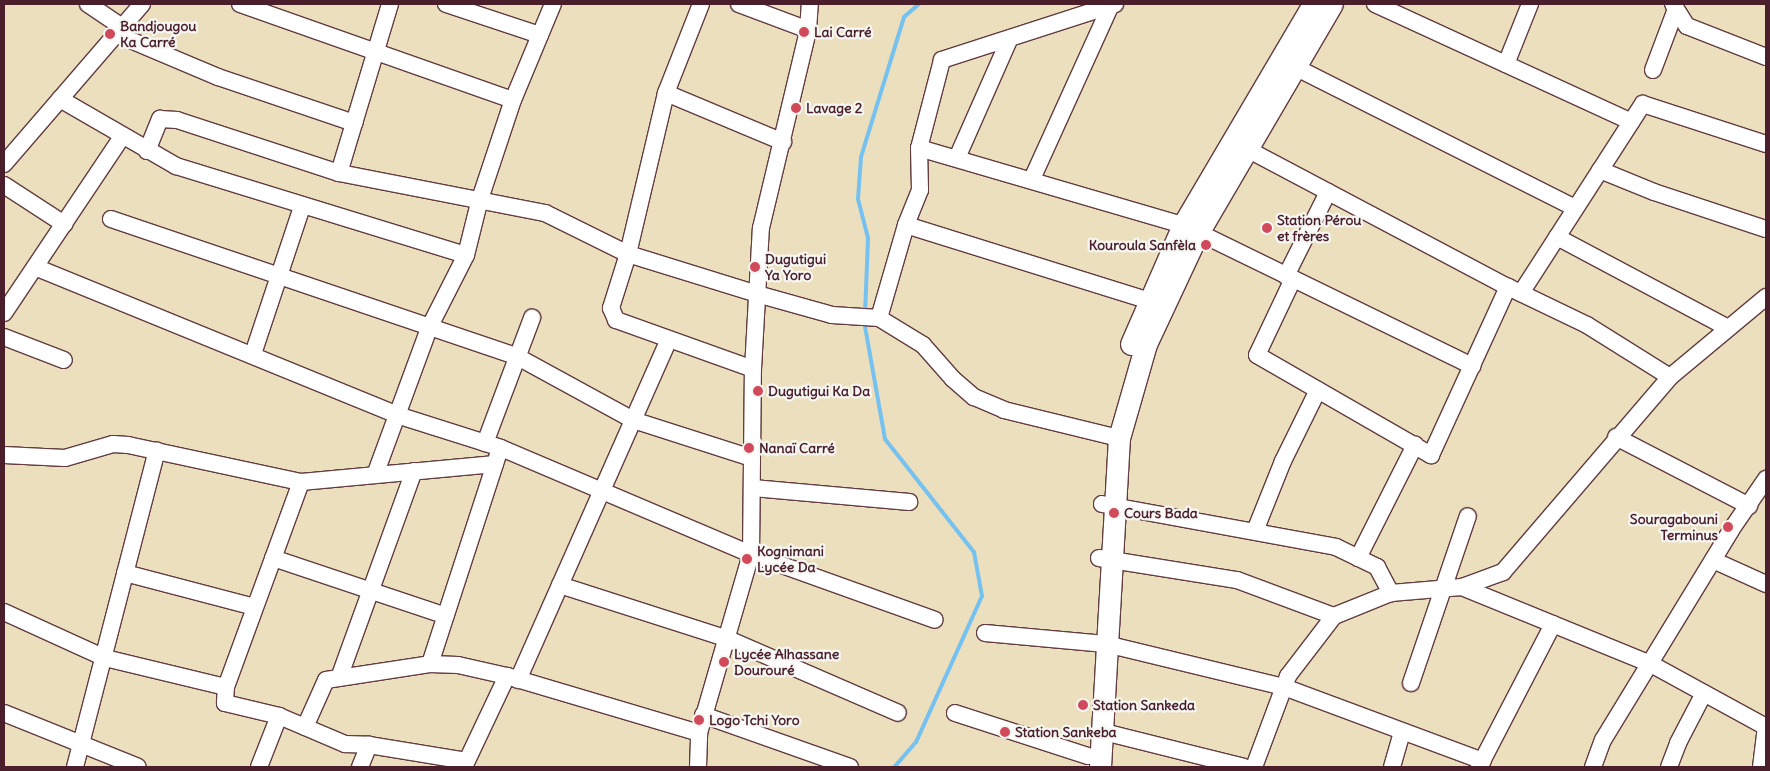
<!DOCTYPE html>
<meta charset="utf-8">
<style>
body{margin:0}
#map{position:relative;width:1770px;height:771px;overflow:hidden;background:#ecdfbd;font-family:Delius,sans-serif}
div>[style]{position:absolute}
.stream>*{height:4px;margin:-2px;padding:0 2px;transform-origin:2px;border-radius:2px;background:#75c1ef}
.roads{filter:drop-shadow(1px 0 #623c41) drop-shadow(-1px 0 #623c41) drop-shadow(0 1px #623c41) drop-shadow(0 -1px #623c41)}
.minor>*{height:16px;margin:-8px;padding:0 8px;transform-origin:8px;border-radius:8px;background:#fff}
.major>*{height:21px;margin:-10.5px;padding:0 10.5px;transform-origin:10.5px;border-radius:10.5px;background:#fff}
.dots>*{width:14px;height:14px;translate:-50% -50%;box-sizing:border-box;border:2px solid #f6f6f2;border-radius:50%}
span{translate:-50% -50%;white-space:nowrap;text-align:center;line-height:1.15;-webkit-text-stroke:4.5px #f6f6f2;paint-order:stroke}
.poi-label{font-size:14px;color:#4a1f2b;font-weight:700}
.left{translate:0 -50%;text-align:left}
.right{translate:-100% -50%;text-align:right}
.frame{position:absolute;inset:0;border:5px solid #4a1f2b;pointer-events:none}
</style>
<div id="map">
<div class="stream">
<i style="left:865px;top:314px;width:76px;rotate:-87.7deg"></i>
<i style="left:868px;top:238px;width:40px;rotate:-104.4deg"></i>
<i style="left:858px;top:199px;width:42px;rotate:-85.9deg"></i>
<i style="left:861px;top:157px;width:146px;rotate:-72.9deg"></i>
<i style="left:904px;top:17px;width:20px;rotate:-41deg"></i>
<i style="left:864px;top:321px;width:120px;rotate:79.9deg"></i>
<i style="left:885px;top:439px;width:144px;rotate:51.8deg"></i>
<i style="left:974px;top:552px;width:45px;rotate:79.7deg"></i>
<i style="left:982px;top:596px;width:160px;rotate:114.3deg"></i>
<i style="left:916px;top:742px;width:33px;rotate:131deg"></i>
</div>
<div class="roads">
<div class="minor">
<i style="left:88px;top:4px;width:41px;rotate:34.1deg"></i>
<i style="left:240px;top:4px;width:289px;rotate:19.4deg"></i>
<i style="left:446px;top:4px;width:99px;rotate:18.3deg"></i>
<i style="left:701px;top:4px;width:96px;rotate:111.5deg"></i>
<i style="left:666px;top:93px;width:165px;rotate:103.3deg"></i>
<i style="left:628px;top:254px;width:57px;rotate:107.5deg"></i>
<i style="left:611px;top:308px;width:13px;rotate:67deg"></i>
<i style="left:616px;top:320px;width:145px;rotate:19.7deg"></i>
<i style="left:739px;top:4px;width:74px;rotate:20.6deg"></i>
<i style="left:1115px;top:4px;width:182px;rotate:162.1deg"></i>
<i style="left:942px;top:60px;width:91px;rotate:104.6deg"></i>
<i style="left:919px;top:148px;width:42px;rotate:88.6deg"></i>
<i style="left:920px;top:190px;width:38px;rotate:112deg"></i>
<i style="left:906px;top:225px;width:97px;rotate:106.2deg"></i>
<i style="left:879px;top:318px;width:52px;rotate:31.5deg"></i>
<i style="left:923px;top:345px;width:45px;rotate:48.6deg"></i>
<i style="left:953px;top:379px;width:28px;rotate:41deg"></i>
<i style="left:974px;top:397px;width:33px;rotate:23deg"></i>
<i style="left:1004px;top:410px;width:118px;rotate:13.7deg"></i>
<i style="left:1375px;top:4px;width:282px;rotate:24.7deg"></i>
<i style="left:1673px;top:4px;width:26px;rotate:58deg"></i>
<i style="left:1687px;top:26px;width:85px;rotate:21.4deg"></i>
<i style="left:116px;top:34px;width:111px;rotate:22.9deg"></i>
<i style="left:218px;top:77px;width:144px;rotate:18.7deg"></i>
<i style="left:1285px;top:62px;width:325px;rotate:26.7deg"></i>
<i style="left:1506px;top:64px;width:65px;rotate:-68.2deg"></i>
<i style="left:1653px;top:70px;width:65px;rotate:-69.3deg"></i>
<i style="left:666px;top:93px;width:127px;rotate:22.7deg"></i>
<i style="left:60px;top:99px;width:134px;rotate:30deg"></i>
<i style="left:176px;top:166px;width:303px;rotate:17.1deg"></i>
<i style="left:919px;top:148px;width:275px;rotate:16.3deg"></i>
<i style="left:1183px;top:225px;width:322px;rotate:26deg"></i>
<i style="left:1247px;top:149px;width:295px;rotate:27.9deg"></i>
<i style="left:1508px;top:287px;width:88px;rotate:25.7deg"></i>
<i style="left:1587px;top:325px;width:98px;rotate:32.1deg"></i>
<i style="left:147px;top:151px;width:35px;rotate:-68deg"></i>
<i style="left:160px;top:119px;width:17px;rotate:3deg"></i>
<i style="left:177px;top:120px;width:170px;rotate:18.1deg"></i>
<i style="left:339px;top:173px;width:210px;rotate:11deg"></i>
<i style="left:545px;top:213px;width:93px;rotate:26.3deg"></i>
<i style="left:628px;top:254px;width:135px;rotate:17.2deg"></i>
<i style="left:757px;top:294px;width:78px;rotate:15.6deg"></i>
<i style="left:832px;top:315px;width:47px;rotate:3.7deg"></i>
<i style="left:957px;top:158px;width:131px;rotate:-66.2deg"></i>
<i style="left:4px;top:164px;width:211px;rotate:-49.2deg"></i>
<i style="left:1600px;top:170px;width:58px;rotate:22.2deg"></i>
<i style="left:1654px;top:192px;width:118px;rotate:18.3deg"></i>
<i style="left:339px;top:173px;width:177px;rotate:-73.2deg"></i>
<i style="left:1032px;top:179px;width:191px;rotate:-65.6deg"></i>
<i style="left:4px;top:185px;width:72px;rotate:33deg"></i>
<i style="left:111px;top:219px;width:430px;rotate:18.7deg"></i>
<i style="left:518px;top:357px;width:131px;rotate:28.7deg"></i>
<i style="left:633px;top:420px;width:125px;rotate:17.7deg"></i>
<i style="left:906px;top:225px;width:265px;rotate:17.3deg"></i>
<i style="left:1557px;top:237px;width:194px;rotate:28deg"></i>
<i style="left:35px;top:267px;width:391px;rotate:22.2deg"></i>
<i style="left:397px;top:415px;width:109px;rotate:17.6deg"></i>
<i style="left:501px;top:448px;width:272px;rotate:23deg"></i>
<i style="left:751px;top:554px;width:195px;rotate:19.7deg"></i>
<i style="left:1286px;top:276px;width:94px;rotate:-63.4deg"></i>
<i style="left:1293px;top:279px;width:84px;rotate:115.3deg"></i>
<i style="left:1257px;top:355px;width:201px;rotate:29.9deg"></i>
<i style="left:1431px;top:455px;width:185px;rotate:-65.4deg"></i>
<i style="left:1521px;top:293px;width:225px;rotate:-57.2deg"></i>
<i style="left:1643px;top:104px;width:129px;rotate:18deg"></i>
<i style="left:4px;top:313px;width:212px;rotate:-56.2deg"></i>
<i style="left:4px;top:337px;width:64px;rotate:21deg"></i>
<i style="left:253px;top:354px;width:155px;rotate:-71.6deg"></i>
<i style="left:1616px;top:437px;width:150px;rotate:27.4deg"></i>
<i style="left:485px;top:443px;width:134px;rotate:-69.4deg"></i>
<i style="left:4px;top:455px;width:61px;rotate:2.8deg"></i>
<i style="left:65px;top:458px;width:50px;rotate:-16.3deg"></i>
<i style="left:113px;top:444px;width:15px;rotate:4deg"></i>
<i style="left:128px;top:445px;width:177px;rotate:12.1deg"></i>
<i style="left:301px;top:482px;width:195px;rotate:-5.3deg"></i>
<i style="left:375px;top:475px;width:157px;rotate:-69.8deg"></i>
<i style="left:429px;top:328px;width:82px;rotate:-63.1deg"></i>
<i style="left:466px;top:255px;width:58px;rotate:-76deg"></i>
<i style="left:480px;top:199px;width:104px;rotate:-71.6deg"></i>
<i style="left:513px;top:100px;width:104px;rotate:-67.4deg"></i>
<i style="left:301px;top:482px;width:218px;rotate:110.1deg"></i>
<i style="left:226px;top:687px;width:16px;rotate:94deg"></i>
<i style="left:225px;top:703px;width:56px;rotate:13.5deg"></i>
<i style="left:279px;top:716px;width:72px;rotate:23deg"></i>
<i style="left:345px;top:744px;width:24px;rotate:2deg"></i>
<i style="left:369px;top:745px;width:99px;rotate:9.3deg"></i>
<i style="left:753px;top:488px;width:157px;rotate:5.1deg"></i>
<i style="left:1102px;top:504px;width:238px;rotate:10.4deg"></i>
<i style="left:1336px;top:547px;width:46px;rotate:26deg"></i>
<i style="left:1377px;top:567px;width:30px;rotate:62deg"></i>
<i style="left:1255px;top:531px;width:75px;rotate:-68.2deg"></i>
<i style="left:1283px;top:461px;width:79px;rotate:-63.8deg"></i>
<i style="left:273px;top:558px;width:182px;rotate:18.5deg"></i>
<i style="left:1099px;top:558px;width:140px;rotate:9.1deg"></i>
<i style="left:1237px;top:580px;width:103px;rotate:20.4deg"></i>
<i style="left:1358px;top:558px;width:127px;rotate:-63.2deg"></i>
<i style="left:1713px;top:560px;width:58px;rotate:24.4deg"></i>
<i style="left:125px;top:573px;width:134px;rotate:14.7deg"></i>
<i style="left:560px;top:585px;width:176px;rotate:17.8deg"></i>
<i style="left:728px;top:639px;width:185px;rotate:23.5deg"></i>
<i style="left:1462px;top:587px;width:204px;rotate:22.2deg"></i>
<i style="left:1651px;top:664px;width:131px;rotate:28.7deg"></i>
<i style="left:4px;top:612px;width:111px;rotate:24.5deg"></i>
<i style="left:105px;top:658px;width:124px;rotate:13.5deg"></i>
<i style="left:985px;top:633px;width:121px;rotate:5.2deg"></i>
<i style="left:1106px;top:644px;width:183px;rotate:13.6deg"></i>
<i style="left:1284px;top:687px;width:212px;rotate:20.4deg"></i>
<i style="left:430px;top:664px;width:220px;rotate:-72deg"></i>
<i style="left:339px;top:678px;width:220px;rotate:-70.1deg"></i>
<i style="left:518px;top:680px;width:372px;rotate:-66.1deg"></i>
<i style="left:1411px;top:683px;width:176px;rotate:-71.2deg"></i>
<i style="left:4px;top:713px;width:144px;rotate:21.9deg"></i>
<i style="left:955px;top:713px;width:140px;rotate:17.9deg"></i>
<i style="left:703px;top:715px;width:156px;rotate:19.5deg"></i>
<i style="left:305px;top:727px;width:51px;rotate:-65.9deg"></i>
<i style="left:326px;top:680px;width:105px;rotate:-8.7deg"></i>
<i style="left:430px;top:664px;width:28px;rotate:2deg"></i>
<i style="left:458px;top:665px;width:50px;rotate:12.7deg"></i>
<i style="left:507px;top:676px;width:200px;rotate:16.5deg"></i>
<i style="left:1100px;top:731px;width:148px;rotate:14deg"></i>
<i style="left:75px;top:767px;width:327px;rotate:-75.5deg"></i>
<i style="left:259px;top:767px;width:55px;rotate:-68.6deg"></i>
<i style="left:360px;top:767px;width:24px;rotate:-68deg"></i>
<i style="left:464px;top:767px;width:101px;rotate:-64.7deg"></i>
<i style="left:698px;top:767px;width:34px;rotate:-88deg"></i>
<i style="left:699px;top:733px;width:186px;rotate:-73.8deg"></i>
<i style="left:751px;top:554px;width:185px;rotate:-89.4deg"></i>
<i style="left:753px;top:369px;width:141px;rotate:-86.8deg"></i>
<i style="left:761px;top:228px;width:204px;rotate:-76.6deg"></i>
<i style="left:808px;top:30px;width:26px;rotate:-86deg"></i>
<i style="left:1254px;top:767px;width:97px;rotate:-69.5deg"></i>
<i style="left:1288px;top:676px;width:76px;rotate:-52.5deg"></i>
<i style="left:1334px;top:616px;width:61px;rotate:-22deg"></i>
<i style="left:1391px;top:593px;width:71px;rotate:-4.8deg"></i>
<i style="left:1462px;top:587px;width:44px;rotate:-20.1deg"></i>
<i style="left:1503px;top:572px;width:257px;rotate:-49.4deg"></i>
<i style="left:1670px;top:377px;width:125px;rotate:-39.8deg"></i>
<i style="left:1392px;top:767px;width:37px;rotate:-74deg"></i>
<i style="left:1479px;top:767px;width:161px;rotate:-62.6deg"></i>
<i style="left:1593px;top:767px;width:29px;rotate:-70deg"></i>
<i style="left:1603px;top:740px;width:246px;rotate:-58.6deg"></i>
<i style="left:1731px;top:530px;width:62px;rotate:-55.5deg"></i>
<i style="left:1669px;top:767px;width:26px;rotate:-69deg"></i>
<i style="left:1678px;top:743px;width:56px;rotate:-62.5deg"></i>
<i style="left:1761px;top:767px;width:41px;rotate:-83deg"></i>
</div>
<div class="major">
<i style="left:1131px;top:344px;width:130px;rotate:-66.4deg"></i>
<i style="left:1183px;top:225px;width:256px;rotate:-59.5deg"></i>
<i style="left:1100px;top:767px;width:330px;rotate:-86.7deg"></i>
<i style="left:1119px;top:438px;width:98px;rotate:-74deg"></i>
<i style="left:1146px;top:344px;width:123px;rotate:-64.9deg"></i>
<i style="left:1198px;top:233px;width:265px;rotate:-59.7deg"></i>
</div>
</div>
<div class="dots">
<i style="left:804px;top:32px;background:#d1495b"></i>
<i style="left:110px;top:34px;background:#d1495b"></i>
<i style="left:796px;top:108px;background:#d1495b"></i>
<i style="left:1267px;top:228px;background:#d1495b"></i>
<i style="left:1206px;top:245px;background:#d1495b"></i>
<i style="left:755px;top:267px;background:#d1495b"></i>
<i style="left:758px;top:391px;background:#d1495b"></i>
<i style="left:749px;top:448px;background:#d1495b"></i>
<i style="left:1114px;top:513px;background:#d1495b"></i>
<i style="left:1728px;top:527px;background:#d1495b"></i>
<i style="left:747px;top:559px;background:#d1495b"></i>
<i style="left:724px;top:662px;background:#d1495b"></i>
<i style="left:1083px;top:705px;background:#d1495b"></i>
<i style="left:699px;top:720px;background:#d1495b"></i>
<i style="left:1005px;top:732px;background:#d1495b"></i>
</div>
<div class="poi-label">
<span class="left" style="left:120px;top:34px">Bandjougou<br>Ka Carré</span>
<span class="left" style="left:814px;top:32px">Lai Carré</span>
<span class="left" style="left:806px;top:108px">Lavage 2</span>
<span class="left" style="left:1277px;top:228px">Station Pérou<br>et frères</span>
<span class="right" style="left:1196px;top:245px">Kouroula Sanfèla</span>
<span class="left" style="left:765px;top:267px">Dugutigui<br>Ya Yoro</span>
<span class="left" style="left:768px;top:391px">Dugutigui Ka Da</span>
<span class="left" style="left:759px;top:448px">Nanaï Carré</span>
<span class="left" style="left:1124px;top:513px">Cours Bada</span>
<span class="right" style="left:1718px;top:527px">Souragabouni<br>Terminus</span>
<span class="left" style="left:757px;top:559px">Kognimani<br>Lycée Da</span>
<span class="left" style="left:734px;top:662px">Lycée Alhassane<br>Dourouré</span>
<span class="left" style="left:1093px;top:705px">Station Sankeda</span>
<span class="left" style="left:709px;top:720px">Logo Tchi Yoro</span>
<span class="left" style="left:1015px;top:732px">Station Sankeba</span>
</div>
<div class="frame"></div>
</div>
